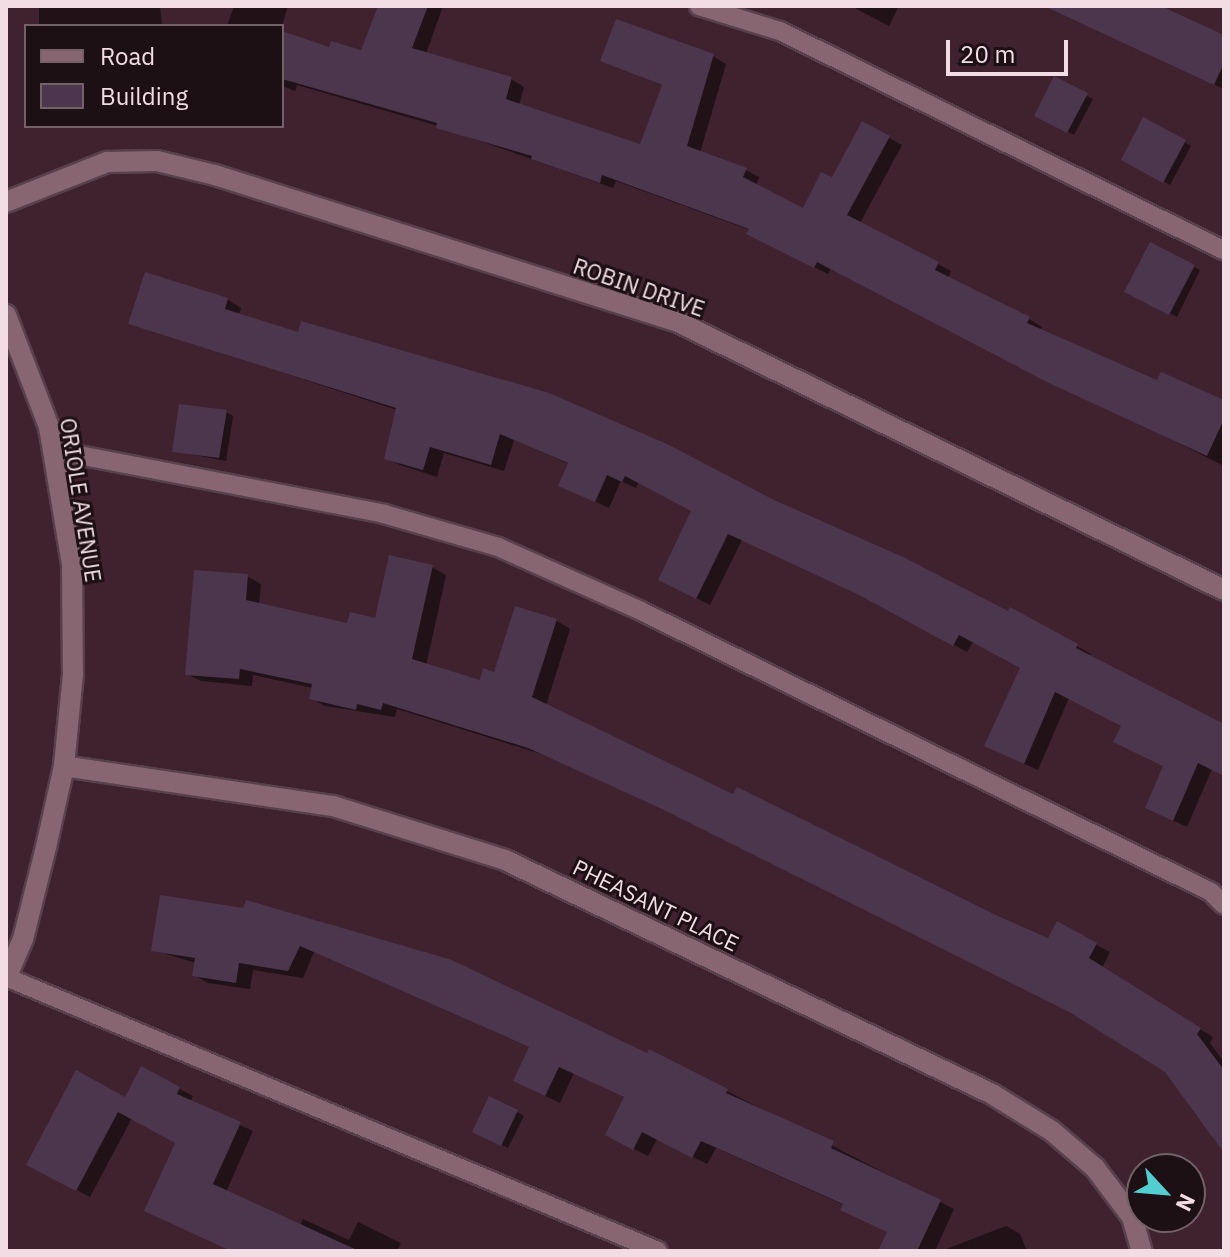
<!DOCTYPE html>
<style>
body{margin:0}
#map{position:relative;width:1230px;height:1257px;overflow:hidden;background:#3f222d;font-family:"IBM Plex Sans",sans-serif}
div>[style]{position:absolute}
.shadow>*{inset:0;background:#0007}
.building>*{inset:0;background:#4b364d}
.roads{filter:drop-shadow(2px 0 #59414b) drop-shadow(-2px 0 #59414b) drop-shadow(0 2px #59414b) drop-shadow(0 -2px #59414b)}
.lane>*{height:18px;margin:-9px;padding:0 9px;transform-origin:9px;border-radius:9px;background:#876672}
.street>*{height:20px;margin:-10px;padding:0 10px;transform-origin:10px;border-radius:10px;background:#876672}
span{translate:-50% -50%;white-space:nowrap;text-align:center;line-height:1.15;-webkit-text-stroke:6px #1d1015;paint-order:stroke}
.street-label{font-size:22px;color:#f1dde3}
.frame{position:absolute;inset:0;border:8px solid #f1dde3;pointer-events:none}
.legend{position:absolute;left:24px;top:24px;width:260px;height:104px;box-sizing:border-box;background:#1d1015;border:2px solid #726267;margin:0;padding:10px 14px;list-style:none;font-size:24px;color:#f1dde3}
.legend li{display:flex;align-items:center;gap:16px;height:40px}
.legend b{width:40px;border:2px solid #726267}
.north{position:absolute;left:1126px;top:1153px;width:80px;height:80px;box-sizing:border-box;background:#1d1015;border:2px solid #726267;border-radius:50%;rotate:116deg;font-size:22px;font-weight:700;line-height:32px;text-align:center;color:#f1dde3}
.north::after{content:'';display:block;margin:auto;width:28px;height:36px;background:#52cdd0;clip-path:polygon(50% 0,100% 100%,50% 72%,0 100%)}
.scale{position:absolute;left:946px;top:40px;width:122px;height:36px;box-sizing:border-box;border:4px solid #f1dde3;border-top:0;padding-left:10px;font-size:24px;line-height:28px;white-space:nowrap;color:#f1dde3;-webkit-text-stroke:6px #1d1015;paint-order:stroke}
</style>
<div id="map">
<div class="shadow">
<i style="clip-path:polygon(39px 6px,160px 6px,162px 26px,39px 26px)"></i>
<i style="clip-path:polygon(234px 6px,288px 6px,282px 26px,227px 26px)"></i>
<i style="clip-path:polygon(381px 6px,443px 6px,426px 54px,511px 79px,524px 87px,519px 105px,641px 147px,663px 86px,602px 60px,713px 56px,726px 64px,700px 153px,746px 170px,759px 177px,756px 186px,804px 210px,833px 180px,863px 123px,902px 145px,860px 223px,951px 271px,948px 278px,1029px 319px,1042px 327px,1040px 331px,1158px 383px,1224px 403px,1224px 466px,831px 268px,828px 274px,762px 241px,750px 230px,616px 181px,613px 188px,438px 126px,297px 85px,295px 91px,282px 86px,282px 33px,331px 50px,362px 52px)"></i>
<i style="clip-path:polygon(851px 6px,899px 6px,889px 26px)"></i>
<i style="clip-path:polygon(1046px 6px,1156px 6px,1224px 37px,1224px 89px)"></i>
<i style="clip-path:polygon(1055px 79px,1093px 99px,1074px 135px,1036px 115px)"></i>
<i style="clip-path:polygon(1144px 120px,1191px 146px,1170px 185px,1123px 159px)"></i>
<i style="clip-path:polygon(1151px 244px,1200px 270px,1177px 317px,1126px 291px)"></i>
<i style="clip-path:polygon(146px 275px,228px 300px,241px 308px,239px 315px,773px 502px,1009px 614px,1011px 609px,1091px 654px,1089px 657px,1224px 726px,1224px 775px,1212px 769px,1187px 827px,1161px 815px,1165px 767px,1124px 725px,1069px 698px,1038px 770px,1000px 753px,1022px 668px,973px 642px,967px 652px,876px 602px,742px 540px,710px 605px,674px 587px,694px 511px,639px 482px,636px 488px,621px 481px,609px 508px,560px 485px,569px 464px,514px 440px,504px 471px,444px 453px,437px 477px,400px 465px,386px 458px,397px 410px,131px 323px)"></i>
<i style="clip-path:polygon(226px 412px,233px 416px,226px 461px,174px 451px)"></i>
<i style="clip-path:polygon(432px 567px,446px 575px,426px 666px,481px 682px,495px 674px,516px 608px,557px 621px,570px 629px,546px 706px,997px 918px,1049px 941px,1057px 924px,1110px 952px,1102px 968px,1213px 1037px,1210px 1043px,1224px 1062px,1224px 1150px,1166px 1071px,1080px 1017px,680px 817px,544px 755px,397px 709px,395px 717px,325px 706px,311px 698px,313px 688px,253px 675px,252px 686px,201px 681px,187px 674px,247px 576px,261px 584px,259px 605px,348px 625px,376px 621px)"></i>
<i style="clip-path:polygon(161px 898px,727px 1091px,954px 1209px,935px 1251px,887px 1251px,889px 1232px,844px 1205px,716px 1148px,707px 1164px,657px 1139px,648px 1156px,622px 1143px,626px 1098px,574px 1073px,560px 1103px,530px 1089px,531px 1048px,314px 952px,303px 978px,253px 970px,250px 989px,208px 983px,194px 975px,196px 963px,153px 950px)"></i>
<i style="clip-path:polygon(142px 1069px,193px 1096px,190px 1102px,253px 1131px,226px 1192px,300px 1226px,303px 1219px,349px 1240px,358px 1222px,401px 1243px,397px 1251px,232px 1251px,177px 1143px,132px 1118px,90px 1197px,42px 1172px,126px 1099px)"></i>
<i style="clip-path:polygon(517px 1112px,524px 1116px,508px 1148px,481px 1135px)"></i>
<i style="clip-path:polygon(1006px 1226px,1020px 1234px,1027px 1251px,941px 1251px)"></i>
</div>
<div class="building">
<i style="clip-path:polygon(378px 6px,428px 6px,412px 48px,512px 77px,506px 99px,640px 144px,662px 85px,600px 61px,616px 19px,714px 54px,687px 146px,747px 168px,743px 177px,803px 208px,821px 172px,832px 177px,862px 121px,890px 136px,847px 215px,939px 262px,935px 270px,1030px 317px,1027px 323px,1157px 380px,1161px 372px,1224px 400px,1224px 419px,1207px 456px,1049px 383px,817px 262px,814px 268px,746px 234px,749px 229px,602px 175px,600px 183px,531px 159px,532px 156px,436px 128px,437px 123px,282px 79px,282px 31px,329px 47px,331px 41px,361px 50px)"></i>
<i style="clip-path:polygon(1044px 6px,1161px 6px,1224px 35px,1224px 63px,1214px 85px)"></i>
<i style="clip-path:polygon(1054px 76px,1088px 93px,1067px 133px,1034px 116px)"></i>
<i style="clip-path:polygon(1143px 117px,1186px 140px,1163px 183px,1121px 160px)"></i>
<i style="clip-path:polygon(1150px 242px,1195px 265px,1169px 315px,1124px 292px)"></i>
<i style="clip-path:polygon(145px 272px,228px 298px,225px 309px,298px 332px,301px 321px,549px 393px,667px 444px,774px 500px,903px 557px,1008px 611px,1010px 607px,1078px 644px,1076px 648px,1224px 724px,1224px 776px,1198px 763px,1173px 821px,1145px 808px,1163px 766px,1113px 742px,1121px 726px,1055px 692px,1024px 764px,984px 746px,1020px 668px,959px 635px,953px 646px,859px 595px,728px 534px,696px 599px,658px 580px,691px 511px,625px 476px,622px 482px,607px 475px,595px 502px,558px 486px,568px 463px,500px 434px,491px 465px,430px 447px,423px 470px,384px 459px,396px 408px,128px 324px)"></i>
<i style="clip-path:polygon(179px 404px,227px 410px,219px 458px,172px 452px)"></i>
<i style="clip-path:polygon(389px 555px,433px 565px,412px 659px,480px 680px,483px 668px,494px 672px,515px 606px,557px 619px,532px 697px,733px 794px,737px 787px,998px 916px,1048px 938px,1057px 921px,1097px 943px,1089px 958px,1201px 1028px,1197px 1034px,1224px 1070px,1224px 1153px,1165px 1072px,1069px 1012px,664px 810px,528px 748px,383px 703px,381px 710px,357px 704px,356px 710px,309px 699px,312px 684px,240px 669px,239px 679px,185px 675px,194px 570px,248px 574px,246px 600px,347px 623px,350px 612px,375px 618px)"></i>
<i style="clip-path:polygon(160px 895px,243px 908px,246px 900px,452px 960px,647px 1053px,649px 1049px,728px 1089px,726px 1093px,834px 1141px,831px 1148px,941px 1200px,917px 1251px,878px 1251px,887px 1232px,840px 1210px,843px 1204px,701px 1141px,692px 1158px,642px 1132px,633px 1150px,605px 1135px,624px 1097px,559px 1067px,545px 1096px,513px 1081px,529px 1047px,300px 946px,288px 971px,239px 963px,236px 983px,192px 976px,195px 958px,151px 951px)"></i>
<i style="clip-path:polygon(141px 1066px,180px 1087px,177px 1094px,241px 1122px,213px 1184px,359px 1251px,231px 1251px,144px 1211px,175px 1143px,118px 1112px,76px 1191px,26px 1165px,76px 1070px,125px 1097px)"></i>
<i style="clip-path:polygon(489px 1096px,518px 1110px,501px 1146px,472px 1132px)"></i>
</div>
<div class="roads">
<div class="lane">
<i style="left:699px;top:6px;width:85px;rotate:17.2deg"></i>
<i style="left:780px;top:31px;width:495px;rotate:26.3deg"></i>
<i style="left:53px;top:450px;width:337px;rotate:10.9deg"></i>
<i style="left:384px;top:514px;width:119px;rotate:16.1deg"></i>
<i style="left:498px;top:547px;width:154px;rotate:24.1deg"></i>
<i style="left:639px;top:610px;width:638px;rotate:26.24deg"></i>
<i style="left:1211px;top:892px;width:18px;rotate:45deg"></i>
<i style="left:6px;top:977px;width:707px;rotate:22.79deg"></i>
</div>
<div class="street">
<i style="left:6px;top:202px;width:109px;rotate:-21.6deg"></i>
<i style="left:107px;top:162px;width:50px;rotate:-1.1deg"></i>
<i style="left:157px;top:161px;width:60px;rotate:13.6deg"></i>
<i style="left:215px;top:175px;width:486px;rotate:17.6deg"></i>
<i style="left:678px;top:322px;width:608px;rotate:26.14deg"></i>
<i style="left:6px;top:315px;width:120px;rotate:69deg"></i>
<i style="left:49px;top:427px;width:139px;rotate:80.5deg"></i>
<i style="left:72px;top:564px;width:110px;rotate:89.5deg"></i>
<i style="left:73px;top:674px;width:92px;rotate:95.6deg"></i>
<i style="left:64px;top:766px;width:83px;rotate:102.5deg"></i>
<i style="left:46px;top:847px;width:95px;rotate:104deg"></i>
<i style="left:23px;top:939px;width:43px;rotate:113.6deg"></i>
<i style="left:64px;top:766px;width:272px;rotate:8.5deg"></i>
<i style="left:333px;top:806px;width:180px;rotate:17.4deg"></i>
<i style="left:505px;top:860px;width:540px;rotate:25.66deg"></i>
<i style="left:992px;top:1094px;width:70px;rotate:31.7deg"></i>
<i style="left:1052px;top:1131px;width:57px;rotate:40.7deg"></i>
<i style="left:1095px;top:1168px;width:61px;rotate:52.9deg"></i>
<i style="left:1132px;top:1217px;width:35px;rotate:74deg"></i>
</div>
</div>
<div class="street-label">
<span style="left:639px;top:287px;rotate:19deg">ROBIN DRIVE</span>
<span style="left:81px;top:500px;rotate:81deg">ORIOLE AVENUE</span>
<span style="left:656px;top:905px;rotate:26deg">PHEASANT PLACE</span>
</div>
<div class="frame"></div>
<ul class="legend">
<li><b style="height:10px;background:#876672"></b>Road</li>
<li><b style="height:22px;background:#4b364d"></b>Building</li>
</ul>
<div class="north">N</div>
<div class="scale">20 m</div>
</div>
